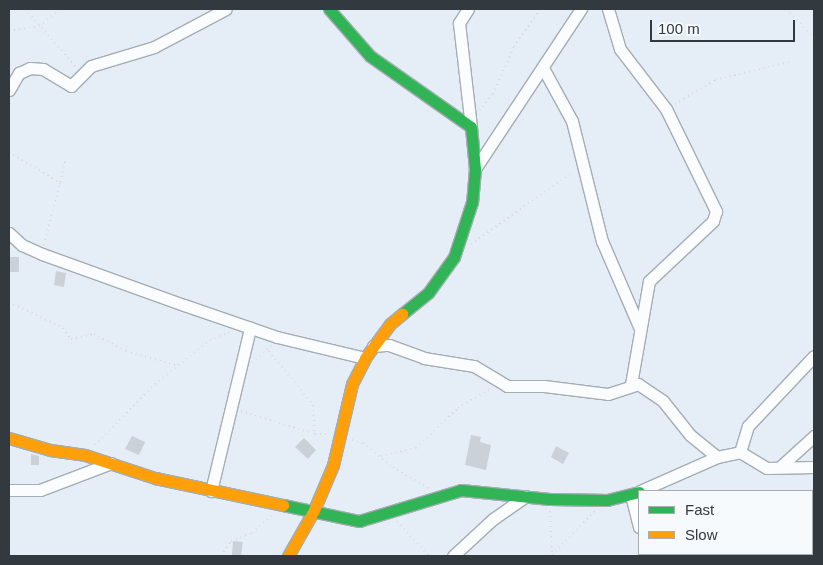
<!DOCTYPE html>
<style>
body{margin:0}
#map{position:relative;width:823px;height:565px;overflow:hidden;background:#e5eef7;font-family:Arial,sans-serif}
div>[style]{position:absolute}
.building>*{inset:0;background:#cad1d8}
.path>*{height:2px;margin-top:-1px;transform-origin:0;background:repeating-linear-gradient(90deg,#d8dbde 0 1px,transparent 0 5px)}
.roads{filter:drop-shadow(1px 0 #a5adb3) drop-shadow(-1px 0 #a5adb3) drop-shadow(0 1px #a5adb3) drop-shadow(0 -1px #a5adb3)}
.street>*{height:11px;margin:-5.5px;padding:0 5.5px;transform-origin:5.5px;border-radius:5.5px;background:#fbfcfe}
.fast>*{height:11px;margin:-5.5px;padding:0 5.5px;transform-origin:5.5px;border-radius:5.5px;background:#30b455}
.slow>*{height:11px;margin:-5.5px;padding:0 5.5px;transform-origin:5.5px;border-radius:5.5px;background:#ff9f0a}
span{translate:-50% -50%;white-space:nowrap;text-align:center;line-height:1.15;-webkit-text-stroke:5px #f6fafd;paint-order:stroke}
.frame{position:absolute;inset:0;border:10px solid #32393f;pointer-events:none}
.legend{position:absolute;left:638px;top:490px;width:175px;height:65px;box-sizing:border-box;background:#f6fafd;border:1px solid #a8adb1;margin:0;padding:6px 9px;list-style:none;font-size:15px;color:#32393f}
.legend li{display:flex;align-items:center;gap:10px;height:25px}
.legend b{width:25px;border:1px solid #a8adb1}
.scale{position:absolute;left:650px;top:20px;width:145px;height:22px;box-sizing:border-box;border:2px solid #32393f;border-top:0;padding-left:6px;font-size:15px;line-height:18px;white-space:nowrap;color:#32393f;-webkit-text-stroke:4px #f6fafd;paint-order:stroke}
</style>
<div id="map">
<div class="building">
<i style="clip-path:polygon(9px 257px,19px 257px,19px 272px,9px 272px)"></i>
<i style="clip-path:polygon(56px 271px,66px 273px,64px 287px,54px 285px)"></i>
<i style="clip-path:polygon(471px 435px,481px 437px,480px 442px,491px 445px,486px 470px,465px 465px)"></i>
<i style="clip-path:polygon(132px 436px,145px 442px,139px 455px,125px 449px)"></i>
<i style="clip-path:polygon(304px 438px,316px 450px,308px 459px,295px 447px)"></i>
<i style="clip-path:polygon(556px 446px,569px 453px,563px 464px,551px 457px)"></i>
<i style="clip-path:polygon(31px 454px,39px 456px,39px 465px,31px 465px)"></i>
<i style="clip-path:polygon(233px 541px,243px 542px,241px 556px,232px 555px)"></i>
</div>
<div class="path">
<i style="left:25px;top:9px;width:77px;rotate:48.7deg"></i>
<i style="left:786px;top:9px;width:40px;rotate:46deg"></i>
<i style="left:9px;top:31px;width:30px;rotate:-9deg"></i>
<i style="left:39px;top:26px;width:27px;rotate:-39deg"></i>
<i style="left:675px;top:104px;width:47px;rotate:-31deg"></i>
<i style="left:715px;top:80px;width:76px;rotate:-13.7deg"></i>
<i style="left:480px;top:111px;width:21px;rotate:-53deg"></i>
<i style="left:493px;top:94px;width:51px;rotate:-65.9deg"></i>
<i style="left:514px;top:47px;width:46px;rotate:-55.6deg"></i>
<i style="left:9px;top:152px;width:62px;rotate:31.1deg"></i>
<i style="left:471px;top:244px;width:125px;rotate:-35.2deg"></i>
<i style="left:44px;top:245px;width:89px;rotate:-75.7deg"></i>
<i style="left:9px;top:302px;width:60px;rotate:25.7deg"></i>
<i style="left:63px;top:328px;width:14px;rotate:54deg"></i>
<i style="left:71px;top:339px;width:24px;rotate:-12deg"></i>
<i style="left:94px;top:334px;width:36px;rotate:28deg"></i>
<i style="left:126px;top:351px;width:55px;rotate:15.8deg"></i>
<i style="left:269px;top:351px;width:70px;rotate:50.8deg"></i>
<i style="left:313px;top:405px;width:29px;rotate:86deg"></i>
<i style="left:252px;top:363px;width:27px;rotate:-42deg"></i>
<i style="left:241px;top:411px;width:77px;rotate:17.3deg"></i>
<i style="left:315px;top:434px;width:13px"></i>
<i style="left:352px;top:440px;width:11px;rotate:15deg"></i>
<i style="left:363px;top:443px;width:38px;rotate:39deg"></i>
<i style="left:393px;top:467px;width:41px;rotate:31deg"></i>
<i style="left:95px;top:445px;width:86px;rotate:-45.5deg"></i>
<i style="left:155px;top:384px;width:70px;rotate:-38.7deg"></i>
<i style="left:210px;top:340px;width:22px;rotate:-22deg"></i>
<i style="left:381px;top:456px;width:36px;rotate:-13deg"></i>
<i style="left:416px;top:448px;width:58px;rotate:-43.6deg"></i>
<i style="left:458px;top:408px;width:39px;rotate:-31deg"></i>
<i style="left:550px;top:511px;width:43px;rotate:87.3deg"></i>
<i style="left:397px;top:521px;width:47px;rotate:47.6deg"></i>
<i style="left:552px;top:555px;width:62px;rotate:-45.7deg"></i>
<i style="left:221px;top:556px;width:18px;rotate:-56deg"></i>
<i style="left:231px;top:541px;width:22px;rotate:-21deg"></i>
<i style="left:252px;top:533px;width:27px;rotate:-42deg"></i>
</div>
<div class="roads">
<div class="street">
<i style="left:468px;top:9px;width:17px;rotate:123deg"></i>
<i style="left:459px;top:23px;width:105px;rotate:83.4deg"></i>
<i style="left:608px;top:9px;width:42px;rotate:73.3deg"></i>
<i style="left:620px;top:49px;width:76px;rotate:52.5deg"></i>
<i style="left:666px;top:109px;width:114px;rotate:63.9deg"></i>
<i style="left:716px;top:211px;width:10px;rotate:107deg"></i>
<i style="left:713px;top:221px;width:88px;rotate:136.8deg"></i>
<i style="left:649px;top:281px;width:105px;rotate:99.9deg"></i>
<i style="left:543px;top:68px;width:60px;rotate:61.3deg"></i>
<i style="left:572px;top:121px;width:124px;rotate:76deg"></i>
<i style="left:602px;top:241px;width:96px;rotate:66.6deg"></i>
<i style="left:9px;top:90px;width:20px;rotate:-60deg"></i>
<i style="left:19px;top:73px;width:12px;rotate:-24deg"></i>
<i style="left:30px;top:68px;width:13px;rotate:4deg"></i>
<i style="left:43px;top:69px;width:33px;rotate:31deg"></i>
<i style="left:71px;top:86px;width:28px;rotate:-45deg"></i>
<i style="left:91px;top:66px;width:66px;rotate:-16.8deg"></i>
<i style="left:154px;top:47px;width:81px;rotate:-27.8deg"></i>
<i style="left:475px;top:169px;width:192px;rotate:-56.5deg"></i>
<i style="left:9px;top:233px;width:18px;rotate:43deg"></i>
<i style="left:22px;top:245px;width:22px;rotate:24deg"></i>
<i style="left:42px;top:254px;width:151px;rotate:19.8deg"></i>
<i style="left:184px;top:305px;width:98px;rotate:19deg"></i>
<i style="left:277px;top:337px;width:90px;rotate:13.4deg"></i>
<i style="left:373px;top:346px;width:16px;rotate:-4deg"></i>
<i style="left:389px;top:345px;width:37px;rotate:20deg"></i>
<i style="left:424px;top:358px;width:51px;rotate:9.1deg"></i>
<i style="left:474px;top:366px;width:39px;rotate:31deg"></i>
<i style="left:507px;top:386px;width:37px"></i>
<i style="left:544px;top:386px;width:64px;rotate:7.1deg"></i>
<i style="left:608px;top:394px;width:32px;rotate:-18deg"></i>
<i style="left:638px;top:384px;width:30px;rotate:34deg"></i>
<i style="left:663px;top:401px;width:43px;rotate:51.5deg"></i>
<i style="left:690px;top:435px;width:35px;rotate:39deg"></i>
<i style="left:740px;top:452px;width:27px;rotate:-73deg"></i>
<i style="left:748px;top:426px;width:96px;rotate:-46.7deg"></i>
<i style="left:781px;top:466px;width:45px;rotate:-42.3deg"></i>
<i style="left:9px;top:490px;width:31px"></i>
<i style="left:40px;top:490px;width:76px;rotate:-20.8deg"></i>
<i style="left:211px;top:491px;width:168px;rotate:-76.5deg"></i>
<i style="left:640px;top:491px;width:84px;rotate:-23.8deg"></i>
<i style="left:717px;top:457px;width:24px;rotate:-12deg"></i>
<i style="left:740px;top:452px;width:31px;rotate:31deg"></i>
<i style="left:767px;top:468px;width:47px;rotate:-1.2deg"></i>
<i style="left:631px;top:495px;width:33px;rotate:76deg"></i>
<i style="left:646px;top:554px;width:2px;rotate:63deg"></i>
<i style="left:453px;top:556px;width:54px;rotate:-42.8deg"></i>
<i style="left:493px;top:519px;width:40px;rotate:-34.9deg"></i>
</div>
<div class="fast">
<i style="left:329px;top:9px;width:62px;rotate:48.9deg"></i>
<i style="left:370px;top:56px;width:123px;rotate:35.1deg"></i>
<i style="left:471px;top:127px;width:42px;rotate:84.6deg"></i>
<i style="left:475px;top:169px;width:33px;rotate:95deg"></i>
<i style="left:472px;top:202px;width:58px;rotate:108.1deg"></i>
<i style="left:454px;top:257px;width:44px;rotate:125.8deg"></i>
<i style="left:428px;top:293px;width:33px;rotate:141deg"></i>
<i style="left:283px;top:505px;width:78px;rotate:11.9deg"></i>
<i style="left:359px;top:521px;width:107px;rotate:-16.9deg"></i>
<i style="left:461px;top:490px;width:89px;rotate:5.8deg"></i>
<i style="left:550px;top:499px;width:57px;rotate:1deg"></i>
<i style="left:607px;top:500px;width:33px;rotate:-14deg"></i>
</div>
<div class="slow">
<i style="left:9px;top:438px;width:43px;rotate:16.3deg"></i>
<i style="left:50px;top:450px;width:35px;rotate:8deg"></i>
<i style="left:85px;top:455px;width:74px;rotate:18.2deg"></i>
<i style="left:155px;top:478px;width:131px;rotate:11.9deg"></i>
<i style="left:288px;top:556px;width:53px;rotate:-60.5deg"></i>
<i style="left:314px;top:510px;width:49px;rotate:-67.1deg"></i>
<i style="left:333px;top:465px;width:83px;rotate:-76.8deg"></i>
<i style="left:352px;top:384px;width:29px;rotate:-63deg"></i>
<i style="left:365px;top:358px;width:42px;rotate:-53.7deg"></i>
<i style="left:390px;top:324px;width:16px;rotate:-40deg"></i>
</div>
</div>
<div class="frame"></div>
<ul class="legend">
<li><b style="height:6px;background:#30b455"></b>Fast</li>
<li><b style="height:6px;background:#ff9f0a"></b>Slow</li>
</ul>
<div class="scale">100 m</div>
</div>
